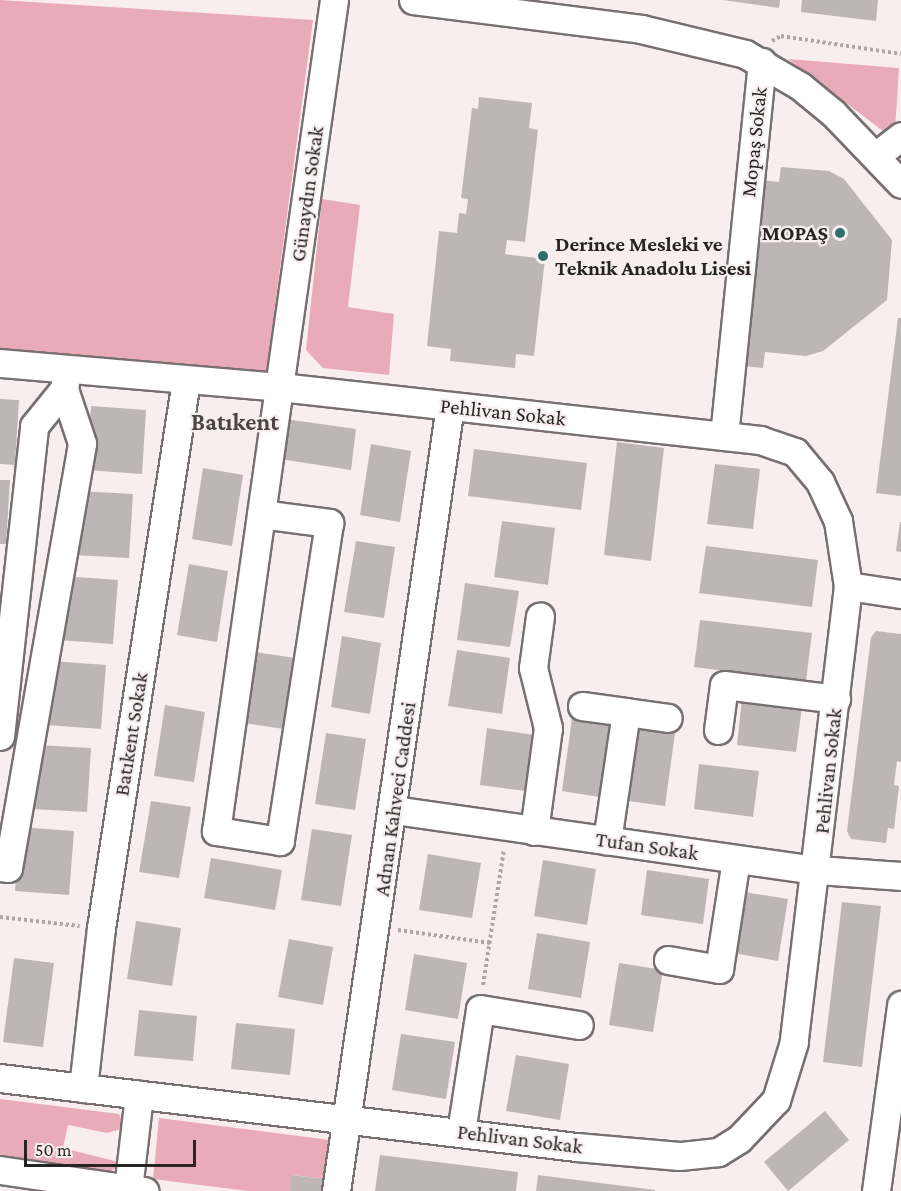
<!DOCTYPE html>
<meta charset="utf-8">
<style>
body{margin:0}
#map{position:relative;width:901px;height:1191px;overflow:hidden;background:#f8eef0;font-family:"Crimson Pro",serif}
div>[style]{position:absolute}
.green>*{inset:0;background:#e9abba}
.building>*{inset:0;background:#beb5b7}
.path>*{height:4px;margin-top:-2px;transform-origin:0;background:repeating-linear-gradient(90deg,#ada5a6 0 3px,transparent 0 6px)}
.roads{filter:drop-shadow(2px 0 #786f71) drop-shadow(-2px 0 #786f71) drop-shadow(0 2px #786f71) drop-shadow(0 -2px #786f71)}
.minor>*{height:27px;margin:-13.5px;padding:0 13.5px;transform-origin:13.5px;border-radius:13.5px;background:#fff}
.dots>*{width:16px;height:16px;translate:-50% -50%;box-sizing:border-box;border:3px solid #f8eef0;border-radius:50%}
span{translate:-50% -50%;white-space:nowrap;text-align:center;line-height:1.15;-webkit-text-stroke:4.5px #f8eef0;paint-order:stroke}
.street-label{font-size:21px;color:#272424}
.poi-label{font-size:21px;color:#272424;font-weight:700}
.right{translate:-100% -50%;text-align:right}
.left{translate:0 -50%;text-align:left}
.quarter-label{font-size:24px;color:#4b4445;font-weight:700}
.scale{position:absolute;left:24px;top:1140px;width:172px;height:27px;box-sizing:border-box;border:3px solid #272424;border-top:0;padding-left:8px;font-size:18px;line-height:21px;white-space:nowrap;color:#272424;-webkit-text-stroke:4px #f8eef0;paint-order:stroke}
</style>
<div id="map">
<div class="green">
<i style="clip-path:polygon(0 0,313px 20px,266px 373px,0 348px)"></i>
<i style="clip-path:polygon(788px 59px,899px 68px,895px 130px,887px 134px)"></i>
<i style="clip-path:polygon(322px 199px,360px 205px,348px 307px,394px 314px,389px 375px,323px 368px,306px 350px)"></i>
<i style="clip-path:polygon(0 1099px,119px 1114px,125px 1128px,107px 1133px,68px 1125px,63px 1148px,123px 1163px,110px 1172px,0 1156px)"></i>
<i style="clip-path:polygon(159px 1118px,330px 1140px,325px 1179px,292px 1175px,290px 1191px,247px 1191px,153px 1179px)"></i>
</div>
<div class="building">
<i style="clip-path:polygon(723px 0,780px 0,779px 8px)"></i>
<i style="clip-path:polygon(802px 0,878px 0,876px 21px,801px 12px)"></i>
<i style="clip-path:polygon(479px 97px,532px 103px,529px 128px,538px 130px,525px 242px,507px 240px,505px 254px,545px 259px,534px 356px,516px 354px,515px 368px,450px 361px,451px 349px,427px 346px,439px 231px,457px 233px,459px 213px,466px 214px,468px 199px,461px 198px,472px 108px,478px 109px)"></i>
<i style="clip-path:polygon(781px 167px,829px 171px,844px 179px,892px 240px,887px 300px,823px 351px,806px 356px,765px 352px,763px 368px,744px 366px,762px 180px,779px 182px)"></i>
<i style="clip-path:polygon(898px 318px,901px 318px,901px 496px,876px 493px)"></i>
<i style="clip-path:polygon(0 399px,19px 400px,15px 465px,0 464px)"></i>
<i style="clip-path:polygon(91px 406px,146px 410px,142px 474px,87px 470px)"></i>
<i style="clip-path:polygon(285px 419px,356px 429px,351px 470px,280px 459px)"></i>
<i style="clip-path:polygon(617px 442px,664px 448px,651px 561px,604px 555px)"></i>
<i style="clip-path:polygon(371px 444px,411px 451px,400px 522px,360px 515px)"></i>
<i style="clip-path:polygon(474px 449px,587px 463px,581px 510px,468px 496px)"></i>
<i style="clip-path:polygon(715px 464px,760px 469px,753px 529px,707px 524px)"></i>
<i style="clip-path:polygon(203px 468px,243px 475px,232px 546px,192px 539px)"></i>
<i style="clip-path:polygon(0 480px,10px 480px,6px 544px,0 544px)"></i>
<i style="clip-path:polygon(79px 491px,133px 494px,129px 558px,74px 555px)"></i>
<i style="clip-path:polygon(502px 521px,555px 528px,548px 585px,494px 577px)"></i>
<i style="clip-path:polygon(900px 522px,901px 522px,901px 552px,896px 551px)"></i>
<i style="clip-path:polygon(356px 541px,395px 547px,384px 618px,344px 612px)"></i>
<i style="clip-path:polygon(706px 546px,818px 560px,812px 607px,699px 593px)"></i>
<i style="clip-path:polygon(189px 564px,228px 571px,217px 642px,177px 635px)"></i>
<i style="clip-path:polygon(63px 576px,118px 580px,113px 644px,59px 640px)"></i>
<i style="clip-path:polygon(465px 583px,519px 591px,510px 647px,457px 640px)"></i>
<i style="clip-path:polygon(700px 620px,812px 633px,806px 681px,694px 667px)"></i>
<i style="clip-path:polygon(876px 631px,901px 634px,901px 762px,897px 761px,894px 785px,899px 786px,894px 829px,888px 828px,886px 843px,851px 839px,847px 831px,871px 637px)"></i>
<i style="clip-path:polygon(342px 636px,381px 643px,370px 714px,331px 707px)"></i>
<i style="clip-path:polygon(457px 650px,510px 658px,502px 714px,448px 706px)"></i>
<i style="clip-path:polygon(255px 652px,295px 658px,284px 729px,244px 723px)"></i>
<i style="clip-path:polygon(51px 661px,106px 665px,101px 729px,47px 725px)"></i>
<i style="clip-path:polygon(742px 699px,802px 707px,796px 752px,737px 745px)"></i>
<i style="clip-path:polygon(165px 705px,205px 712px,194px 782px,154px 776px)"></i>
<i style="clip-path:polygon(573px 711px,610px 716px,599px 797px,562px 791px)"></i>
<i style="clip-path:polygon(639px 721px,676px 726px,665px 806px,628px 801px)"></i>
<i style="clip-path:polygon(487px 728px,541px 736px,533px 792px,480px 785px)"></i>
<i style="clip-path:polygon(326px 733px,366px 739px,355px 810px,315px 804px)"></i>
<i style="clip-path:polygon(37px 745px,91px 748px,87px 812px,32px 809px)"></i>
<i style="clip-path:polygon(699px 764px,759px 771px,753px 817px,694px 809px)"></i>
<i style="clip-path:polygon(151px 801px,191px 807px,179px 878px,139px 872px)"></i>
<i style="clip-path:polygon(19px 827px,74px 831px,69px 895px,15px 891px)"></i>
<i style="clip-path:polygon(312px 829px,352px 835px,341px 906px,301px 900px)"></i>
<i style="clip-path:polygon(428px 854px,481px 863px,472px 918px,419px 910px)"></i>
<i style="clip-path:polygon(211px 858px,282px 870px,275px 910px,204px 898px)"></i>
<i style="clip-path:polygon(543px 860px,596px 869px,587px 925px,534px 916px)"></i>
<i style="clip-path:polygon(647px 870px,709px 879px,703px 924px,641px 915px)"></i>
<i style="clip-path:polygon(744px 892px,788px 899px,778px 961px,734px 953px)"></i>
<i style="clip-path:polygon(842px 902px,881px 906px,862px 1067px,823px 1062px)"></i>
<i style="clip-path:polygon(136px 921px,181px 928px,172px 986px,127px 979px)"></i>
<i style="clip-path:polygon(537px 933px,590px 942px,581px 998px,528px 989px)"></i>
<i style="clip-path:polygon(289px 939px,333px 947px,323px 1005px,278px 997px)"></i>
<i style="clip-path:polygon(414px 954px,467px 963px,458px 1019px,405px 1010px)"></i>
<i style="clip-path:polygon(14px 958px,54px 963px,43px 1047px,3px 1042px)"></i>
<i style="clip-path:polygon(619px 963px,663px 970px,653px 1032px,609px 1025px)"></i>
<i style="clip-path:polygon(139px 1010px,197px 1016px,193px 1061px,134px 1056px)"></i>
<i style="clip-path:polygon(236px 1023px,295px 1029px,290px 1075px,231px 1069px)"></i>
<i style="clip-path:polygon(401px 1034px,455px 1042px,446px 1099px,392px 1090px)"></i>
<i style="clip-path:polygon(516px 1055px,569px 1064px,560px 1120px,506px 1111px)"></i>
<i style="clip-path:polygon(825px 1111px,849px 1140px,788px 1191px,764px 1162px)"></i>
<i style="clip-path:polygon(380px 1155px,518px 1172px,516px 1191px,375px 1191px)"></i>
<i style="clip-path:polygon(291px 1175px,325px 1179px,322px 1191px,290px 1191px)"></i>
<i style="clip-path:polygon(538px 1175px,655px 1190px,655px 1191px,536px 1191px)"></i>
</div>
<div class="path">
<i style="left:772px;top:41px;width:10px;rotate:-29deg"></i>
<i style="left:781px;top:36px;width:121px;rotate:8.5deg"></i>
<i style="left:0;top:917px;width:80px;rotate:6.5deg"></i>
<i style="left:398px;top:930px;width:93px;rotate:8deg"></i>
<i style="left:483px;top:985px;width:137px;rotate:-81.2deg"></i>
</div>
<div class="roads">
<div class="minor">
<i style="left:413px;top:0;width:230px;rotate:7.2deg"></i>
<i style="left:641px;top:29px;width:107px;rotate:13.5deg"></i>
<i style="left:745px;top:54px;width:64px;rotate:30.2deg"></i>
<i style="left:800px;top:86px;width:43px;rotate:39.3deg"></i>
<i style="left:833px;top:113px;width:98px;rotate:46.2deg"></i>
<i style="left:877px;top:155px;width:31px;rotate:-38deg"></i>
<i style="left:0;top:363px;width:281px;rotate:4.9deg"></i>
<i style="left:280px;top:387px;width:483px;rotate:6.3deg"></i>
<i style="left:760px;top:440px;width:37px;rotate:19deg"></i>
<i style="left:795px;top:452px;width:39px;rotate:50deg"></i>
<i style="left:820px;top:482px;width:43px;rotate:65.2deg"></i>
<i style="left:838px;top:521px;width:66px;rotate:81.3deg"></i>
<i style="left:848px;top:586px;width:459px;rotate:96.8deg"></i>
<i style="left:794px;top:1042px;width:61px;rotate:107.2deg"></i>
<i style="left:776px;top:1100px;width:54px;rotate:133.5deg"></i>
<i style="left:739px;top:1139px;width:25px;rotate:148deg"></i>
<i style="left:718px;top:1152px;width:39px;rotate:174deg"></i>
<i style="left:679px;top:1156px;width:103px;rotate:-175deg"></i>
<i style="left:576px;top:1147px;width:580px;rotate:-173.17deg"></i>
<i style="left:724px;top:436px;width:376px;rotate:-84.2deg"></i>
<i style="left:261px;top:514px;width:69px;rotate:7.5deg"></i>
<i style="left:329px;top:523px;width:322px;rotate:98.8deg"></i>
<i style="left:280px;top:841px;width:65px;rotate:-171.1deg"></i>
<i style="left:216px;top:831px;width:839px;rotate:-81.92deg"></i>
<i style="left:848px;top:586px;width:54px;rotate:8.6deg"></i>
<i style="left:582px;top:706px;width:44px;rotate:7.8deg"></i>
<i style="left:626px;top:712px;width:130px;rotate:98.4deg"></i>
<i style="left:626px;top:712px;width:42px;rotate:8.1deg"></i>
<i style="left:718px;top:730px;width:45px;rotate:-82.4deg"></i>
<i style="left:724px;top:685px;width:113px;rotate:7.1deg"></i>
<i style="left:0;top:736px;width:312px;rotate:-83.7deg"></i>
<i style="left:34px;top:426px;width:48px;rotate:-51deg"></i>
<i style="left:394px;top:810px;width:428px;rotate:8.1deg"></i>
<i style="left:818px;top:870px;width:83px;rotate:4.1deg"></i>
<i style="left:534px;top:831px;width:104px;rotate:-82.3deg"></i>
<i style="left:548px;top:728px;width:62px;rotate:-104deg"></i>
<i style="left:533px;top:668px;width:52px;rotate:-82.3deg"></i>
<i style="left:0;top:867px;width:8px;rotate:7deg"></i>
<i style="left:8px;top:868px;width:431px;rotate:-80.1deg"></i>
<i style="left:82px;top:443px;width:57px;rotate:-108.4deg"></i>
<i style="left:64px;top:389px;width:20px;rotate:-81deg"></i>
<i style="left:668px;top:960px;width:52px;rotate:10deg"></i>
<i style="left:719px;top:969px;width:111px;rotate:-81.2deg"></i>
<i style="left:83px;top:1088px;width:161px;rotate:-83.6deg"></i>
<i style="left:101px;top:928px;width:555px;rotate:-81.18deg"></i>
<i style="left:461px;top:1132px;width:124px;rotate:-81.2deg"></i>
<i style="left:480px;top:1009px;width:100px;rotate:9.2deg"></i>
<i style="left:0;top:1170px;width:146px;rotate:8.3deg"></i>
<i style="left:128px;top:1189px;width:95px;rotate:-83.3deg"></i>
<i style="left:336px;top:1191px;width:793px;rotate:-81.74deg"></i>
<i style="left:876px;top:1191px;width:188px;rotate:-82.3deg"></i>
</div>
</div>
<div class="dots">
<i style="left:840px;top:233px;background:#2a7167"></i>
<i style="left:543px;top:256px;background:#2a7167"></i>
</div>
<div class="street-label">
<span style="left:754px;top:142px;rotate:-84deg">Mopaş Sokak</span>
<span style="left:307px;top:194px;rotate:-82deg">Günaydın Sokak</span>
<span style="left:503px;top:412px;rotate:6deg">Pehlivan Sokak</span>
<span style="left:131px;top:734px;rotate:-81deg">Batıkent Sokak</span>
<span style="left:828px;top:771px;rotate:-84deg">Pehlivan Sokak</span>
<span style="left:395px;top:799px;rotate:-82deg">Adnan Kahveci Caddesi</span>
<span style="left:647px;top:846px;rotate:8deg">Tufan Sokak</span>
<span style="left:520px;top:1139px;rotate:7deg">Pehlivan Sokak</span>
</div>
<div class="poi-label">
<span class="right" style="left:828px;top:233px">MOPAŞ</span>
<span class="left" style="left:555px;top:256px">Derince Mesleki ve<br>Teknik Anadolu Lisesi</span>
</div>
<div class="quarter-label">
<span style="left:235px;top:422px">Batıkent</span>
</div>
<div class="scale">50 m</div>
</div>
